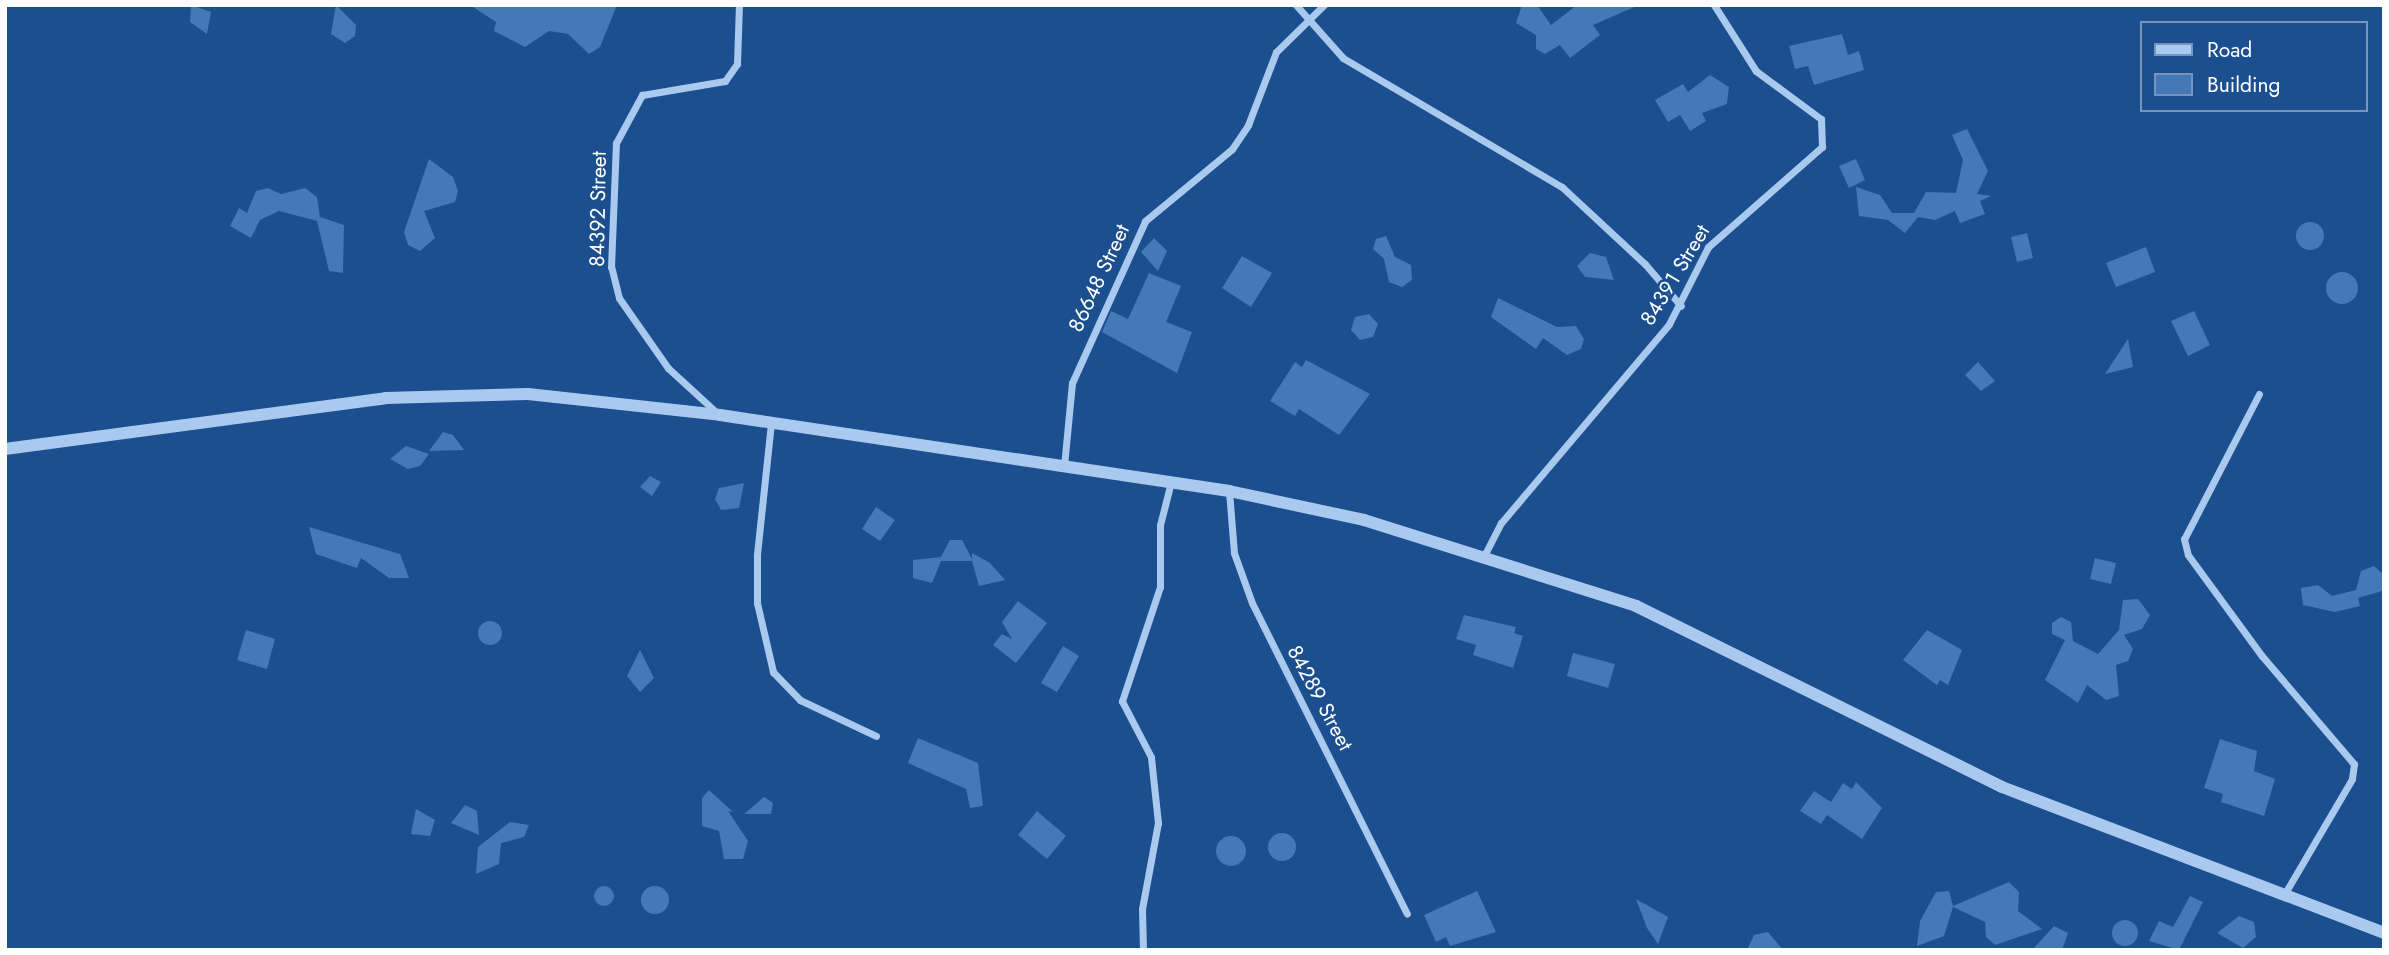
<!DOCTYPE html>
<style>
body{margin:0}
#map{position:relative;width:2389px;height:955px;overflow:hidden;background:#1b4f8f;font-family:Jost,sans-serif}
div>[style]{position:absolute}
.building>*{inset:0;background:#4478b7}
.round{border-radius:50%}
.minor>*{height:7px;margin:-3.5px;padding:0 3.5px;transform-origin:3.5px;border-radius:3.5px;background:#a9c9ee}
.tertiary>*{height:12px;margin:-6px;padding:0 6px;transform-origin:6px;border-radius:6px;background:#a9c9ee}
span{translate:-50% -50%;white-space:nowrap;text-align:center;line-height:1.15;-webkit-text-stroke:5px #1b4f8f;paint-order:stroke}
.street-label{font-size:21px;color:#fff}
.frame{position:absolute;inset:0;border:7px solid #fff;pointer-events:none}
.legend{position:absolute;left:2140px;top:21px;width:228px;height:91px;box-sizing:border-box;background:#1b4f8f;border:2px solid #7695bc;margin:0;padding:9px 12px;list-style:none;font-size:21px;color:#fff}
.legend li{display:flex;align-items:center;gap:14px;height:35px}
.legend b{width:35px;border:2px solid #7695bc}
</style>
<div id="map">
<div class="building">
<i style="clip-path:polygon(191px 5px,211px 12px,207px 34px,190px 22px)"></i>
<i style="clip-path:polygon(336px 5px,356px 25px,355px 36px,345px 43px,331px 34px)"></i>
<i style="clip-path:polygon(470px 5px,617px 5px,600px 47px,589px 54px,568px 34px,549px 31px,525px 47px,494px 31px,496px 22px)"></i>
<i style="clip-path:polygon(1522px 5px,1537px 5px,1551px 25px,1577px 5px,1639px 5px,1593px 25px,1600px 35px,1570px 58px,1560px 45px,1545px 54px,1536px 49px,1536px 35px,1516px 23px)"></i>
<i style="clip-path:polygon(1842px 34px,1848px 55px,1859px 51px,1864px 70px,1814px 85px,1808px 66px,1795px 69px,1789px 46px)"></i>
<i style="clip-path:polygon(1710px 75px,1729px 87px,1727px 104px,1702px 113px,1706px 121px,1690px 131px,1680px 115px,1668px 122px,1655px 100px,1683px 84px,1688px 92px)"></i>
<i style="clip-path:polygon(1967px 129px,1988px 171px,1977px 194px,1991px 196px,1980px 201px,1985px 214px,1960px 223px,1955px 211px,1935px 220px,1918px 217px,1905px 233px,1888px 220px,1859px 216px,1856px 187px,1880px 195px,1892px 213px,1914px 213px,1926px 192px,1956px 193px,1963px 160px,1952px 135px)"></i>
<i style="clip-path:polygon(429px 159px,453px 177px,458px 191px,455px 202px,424px 211px,435px 238px,420px 251px,408px 245px,404px 232px)"></i>
<i style="clip-path:polygon(1856px 159px,1865px 180px,1849px 188px,1839px 166px)"></i>
<i style="clip-path:polygon(268px 188px,281px 194px,305px 188px,317px 197px,320px 217px,344px 225px,343px 273px,329px 271px,317px 221px,279px 211px,260px 220px,251px 238px,230px 226px,239px 208px,247px 213px,256px 191px)"></i>
<i class="round" style="left:2296px;top:222px;width:28px;height:28px"></i>
<i style="clip-path:polygon(2027px 233px,2033px 258px,2017px 262px,2011px 237px)"></i>
<i style="clip-path:polygon(1386px 236px,1395px 257px,1411px 265px,1412px 280px,1402px 287px,1389px 282px,1384px 259px,1373px 249px,1376px 239px)"></i>
<i style="clip-path:polygon(1154px 238px,1167px 251px,1158px 271px,1141px 252px)"></i>
<i style="clip-path:polygon(2146px 247px,2155px 272px,2116px 287px,2106px 263px)"></i>
<i style="clip-path:polygon(1590px 253px,1606px 257px,1614px 280px,1585px 277px,1577px 266px)"></i>
<i style="clip-path:polygon(1242px 256px,1272px 273px,1251px 307px,1222px 288px)"></i>
<i class="round" style="left:2326px;top:272px;width:32px;height:32px"></i>
<i style="clip-path:polygon(1149px 273px,1181px 286px,1166px 322px,1192px 332px,1177px 373px,1102px 332px,1111px 311px,1128px 319px)"></i>
<i style="clip-path:polygon(1498px 298px,1557px 327px,1576px 326px,1584px 339px,1581px 349px,1567px 355px,1543px 338px,1536px 349px,1491px 317px)"></i>
<i style="clip-path:polygon(2194px 311px,2210px 345px,2188px 356px,2171px 321px)"></i>
<i style="clip-path:polygon(1369px 314px,1378px 324px,1373px 337px,1360px 340px,1351px 330px,1355px 317px)"></i>
<i style="clip-path:polygon(2128px 339px,2133px 367px,2105px 374px)"></i>
<i style="clip-path:polygon(1306px 360px,1370px 394px,1339px 435px,1299px 409px,1295px 416px,1270px 401px,1295px 362px,1302px 367px)"></i>
<i style="clip-path:polygon(1978px 362px,1995px 381px,1981px 391px,1965px 375px)"></i>
<i style="clip-path:polygon(443px 432px,453px 435px,464px 450px,429px 451px)"></i>
<i style="clip-path:polygon(406px 446px,429px 454px,420px 466px,408px 469px,390px 459px)"></i>
<i style="clip-path:polygon(650px 476px,661px 482px,652px 496px,640px 487px)"></i>
<i style="clip-path:polygon(744px 483px,739px 508px,721px 510px,715px 499px,719px 488px)"></i>
<i style="clip-path:polygon(876px 507px,895px 520px,880px 541px,862px 529px)"></i>
<i style="clip-path:polygon(309px 527px,400px 554px,409px 578px,389px 578px,361px 558px,357px 568px,316px 554px)"></i>
<i style="clip-path:polygon(950px 540px,962px 540px,972px 559px,972px 553px,990px 563px,1005px 580px,979px 586px,972px 561px,941px 561px,932px 583px,913px 578px,913px 560px,941px 557px)"></i>
<i style="clip-path:polygon(2095px 558px,2116px 563px,2111px 584px,2090px 579px)"></i>
<i style="clip-path:polygon(2374px 566px,2384px 575px,2382px 591px,2358px 598px,2360px 606px,2335px 612px,2303px 605px,2301px 588px,2318px 585px,2332px 596px,2356px 590px,2361px 571px)"></i>
<i style="clip-path:polygon(2138px 599px,2150px 615px,2142px 629px,2124px 635px,2133px 649px,2128px 661px,2116px 665px,2119px 696px,2106px 700px,2087px 685px,2078px 703px,2045px 680px,2065px 640px,2052px 634px,2052px 623px,2061px 617px,2071px 622px,2073px 641px,2098px 654px,2119px 630px,2123px 600px)"></i>
<i style="clip-path:polygon(1018px 601px,1047px 623px,1016px 663px,993px 645px,1002px 634px,1012px 639px,1002px 622px)"></i>
<i style="clip-path:polygon(1464px 615px,1516px 627px,1514px 633px,1523px 636px,1513px 668px,1473px 655px,1476px 645px,1456px 639px)"></i>
<i class="round" style="left:478px;top:621px;width:24px;height:24px"></i>
<i style="clip-path:polygon(246px 630px,275px 639px,267px 669px,237px 660px)"></i>
<i style="clip-path:polygon(1927px 630px,1962px 650px,1948px 685px,1940px 680px,1937px 685px,1903px 660px)"></i>
<i style="clip-path:polygon(1063px 646px,1079px 656px,1057px 692px,1041px 683px)"></i>
<i style="clip-path:polygon(640px 650px,654px 678px,640px 692px,627px 676px)"></i>
<i style="clip-path:polygon(1573px 653px,1615px 664px,1608px 688px,1567px 676px)"></i>
<i style="clip-path:polygon(918px 738px,978px 763px,983px 806px,970px 808px,966px 789px,908px 763px)"></i>
<i style="clip-path:polygon(2220px 739px,2257px 751px,2254px 771px,2275px 779px,2264px 816px,2221px 802px,2223px 794px,2204px 788px)"></i>
<i style="clip-path:polygon(1856px 782px,1882px 808px,1862px 839px,1827px 815px,1821px 824px,1800px 811px,1814px 791px,1831px 802px,1843px 783px,1852px 789px)"></i>
<i style="clip-path:polygon(709px 790px,733px 812px,728px 811px,748px 841px,743px 859px,724px 859px,719px 831px,702px 826px,702px 798px)"></i>
<i style="clip-path:polygon(764px 797px,773px 803px,771px 814px,744px 814px)"></i>
<i style="clip-path:polygon(465px 805px,477px 811px,479px 835px,451px 823px)"></i>
<i style="clip-path:polygon(416px 809px,435px 820px,430px 836px,411px 834px)"></i>
<i style="clip-path:polygon(1037px 811px,1066px 836px,1047px 859px,1018px 835px)"></i>
<i style="clip-path:polygon(510px 822px,529px 825px,524px 837px,501px 843px,499px 864px,476px 874px,478px 847px)"></i>
<i class="round" style="left:1268px;top:833px;width:28px;height:28px"></i>
<i class="round" style="left:1216px;top:836px;width:30px;height:30px"></i>
<i style="clip-path:polygon(2009px 882px,2019px 892px,2018px 911px,2042px 929px,1995px 945px,1986px 937px,1985px 922px,1953px 907px,1944px 936px,1917px 946px,1920px 921px,1936px 892px,1949px 891px,1953px 906px)"></i>
<i class="round" style="left:594px;top:886px;width:20px;height:20px"></i>
<i class="round" style="left:641px;top:886px;width:28px;height:28px"></i>
<i style="clip-path:polygon(1477px 891px,1496px 932px,1450px 946px,1446px 937px,1436px 942px,1424px 915px)"></i>
<i style="clip-path:polygon(2190px 896px,2203px 902px,2179px 950px,2149px 941px,2159px 921px,2173px 927px)"></i>
<i style="clip-path:polygon(1636px 899px,1668px 917px,1658px 944px,1647px 928px)"></i>
<i style="clip-path:polygon(2239px 916px,2254px 922px,2256px 937px,2243px 948px,2217px 933px)"></i>
<i class="round" style="left:2112px;top:920px;width:26px;height:26px"></i>
<i style="clip-path:polygon(2054px 926px,2068px 933px,2062px 950px,2032px 950px)"></i>
<i style="clip-path:polygon(1768px 932px,1783px 950px,1747px 950px,1754px 935px)"></i>
</div>
<div class="minor">
<i style="left:1296px;top:5px;width:71px;rotate:48.4deg"></i>
<i style="left:1343px;top:58px;width:254px;rotate:30.5deg"></i>
<i style="left:1562px;top:187px;width:113px;rotate:42.9deg"></i>
<i style="left:1645px;top:264px;width:55px;rotate:49.4deg"></i>
<i style="left:2259px;top:394px;width:163px;rotate:117.3deg"></i>
<i style="left:2184px;top:539px;width:16px;rotate:76deg"></i>
<i style="left:2188px;top:555px;width:125px;rotate:53.8deg"></i>
<i style="left:2262px;top:656px;width:142px;rotate:49.6deg"></i>
<i style="left:2354px;top:764px;width:15px;rotate:98deg"></i>
<i style="left:2352px;top:779px;width:134px;rotate:120.4deg"></i>
<i style="left:716px;top:412px;width:65px;rotate:-137.5deg"></i>
<i style="left:668px;top:368px;width:85px;rotate:-125deg"></i>
<i style="left:619px;top:298px;width:32px;rotate:-104deg"></i>
<i style="left:611px;top:267px;width:124px;rotate:-87.7deg"></i>
<i style="left:616px;top:143px;width:55px;rotate:-61.6deg"></i>
<i style="left:642px;top:95px;width:84px;rotate:-9.6deg"></i>
<i style="left:725px;top:81px;width:21px;rotate:-55deg"></i>
<i style="left:737px;top:64px;width:59px;rotate:-88.1deg"></i>
<i style="left:771px;top:423px;width:133px;rotate:96.1deg"></i>
<i style="left:757px;top:555px;width:48px;rotate:90deg"></i>
<i style="left:757px;top:603px;width:71px;rotate:76.9deg"></i>
<i style="left:773px;top:672px;width:39px;rotate:46deg"></i>
<i style="left:800px;top:700px;width:84px;rotate:25.3deg"></i>
<i style="left:1064px;top:466px;width:83px;rotate:-84.5deg"></i>
<i style="left:1072px;top:383px;width:178px;rotate:-65.7deg"></i>
<i style="left:1145px;top:221px;width:113px;rotate:-39.6deg"></i>
<i style="left:1232px;top:149px;width:29px;rotate:-56deg"></i>
<i style="left:1248px;top:125px;width:78px;rotate:-69deg"></i>
<i style="left:1276px;top:52px;width:67px;rotate:-44.4deg"></i>
<i style="left:1229px;top:491px;width:62px;rotate:85.4deg"></i>
<i style="left:1234px;top:553px;width:53px;rotate:70.2deg"></i>
<i style="left:1252px;top:603px;width:347px;rotate:63.5deg"></i>
<i style="left:1485px;top:554px;width:35px;rotate:-63deg"></i>
<i style="left:1501px;top:523px;width:260px;rotate:-49.8deg"></i>
<i style="left:1669px;top:324px;width:86px;rotate:-63.1deg"></i>
<i style="left:1708px;top:247px;width:152px;rotate:-41.3deg"></i>
<i style="left:1822px;top:147px;width:28px;rotate:-92deg"></i>
<i style="left:1821px;top:119px;width:81px;rotate:-143.6deg"></i>
<i style="left:1756px;top:71px;width:78px;rotate:-122.5deg"></i>
<i style="left:1143px;top:950px;width:41px;rotate:-91.4deg"></i>
<i style="left:1142px;top:909px;width:87px;rotate:-79.5deg"></i>
<i style="left:1158px;top:823px;width:66px;rotate:-96.1deg"></i>
<i style="left:1151px;top:757px;width:63px;rotate:-117.4deg"></i>
<i style="left:1122px;top:701px;width:120px;rotate:-71.6deg"></i>
<i style="left:1160px;top:587px;width:62px;rotate:-90deg"></i>
<i style="left:1160px;top:525px;width:44px;rotate:-75.7deg"></i>
</div>
<div class="tertiary">
<i style="left:5px;top:449px;width:384px;rotate:-7.6deg"></i>
<i style="left:386px;top:398px;width:142px;rotate:-1.6deg"></i>
<i style="left:528px;top:394px;width:193px;rotate:6.2deg"></i>
<i style="left:720px;top:415px;width:515px;rotate:8.49deg"></i>
<i style="left:1229px;top:491px;width:138px;rotate:12.1deg"></i>
<i style="left:1364px;top:520px;width:285px;rotate:17.5deg"></i>
<i style="left:1636px;top:606px;width:408px;rotate:26.3deg"></i>
<i style="left:2002px;top:787px;width:409px;rotate:20.9deg"></i>
</div>
<div class="street-label">
<span style="left:598px;top:209px;rotate:-89deg">84392 Street</span>
<span style="left:1675px;top:275px;rotate:-59deg">84391 Street</span>
<span style="left:1099px;top:278px;rotate:-65deg">86648 Street</span>
<span style="left:1320px;top:698px;rotate:62deg">84289 Street</span>
</div>
<div class="frame"></div>
<ul class="legend">
<li><b style="height:9px;background:#a9c9ee"></b>Road</li>
<li><b style="height:19px;background:#4478b7"></b>Building</li>
</ul>
</div>
